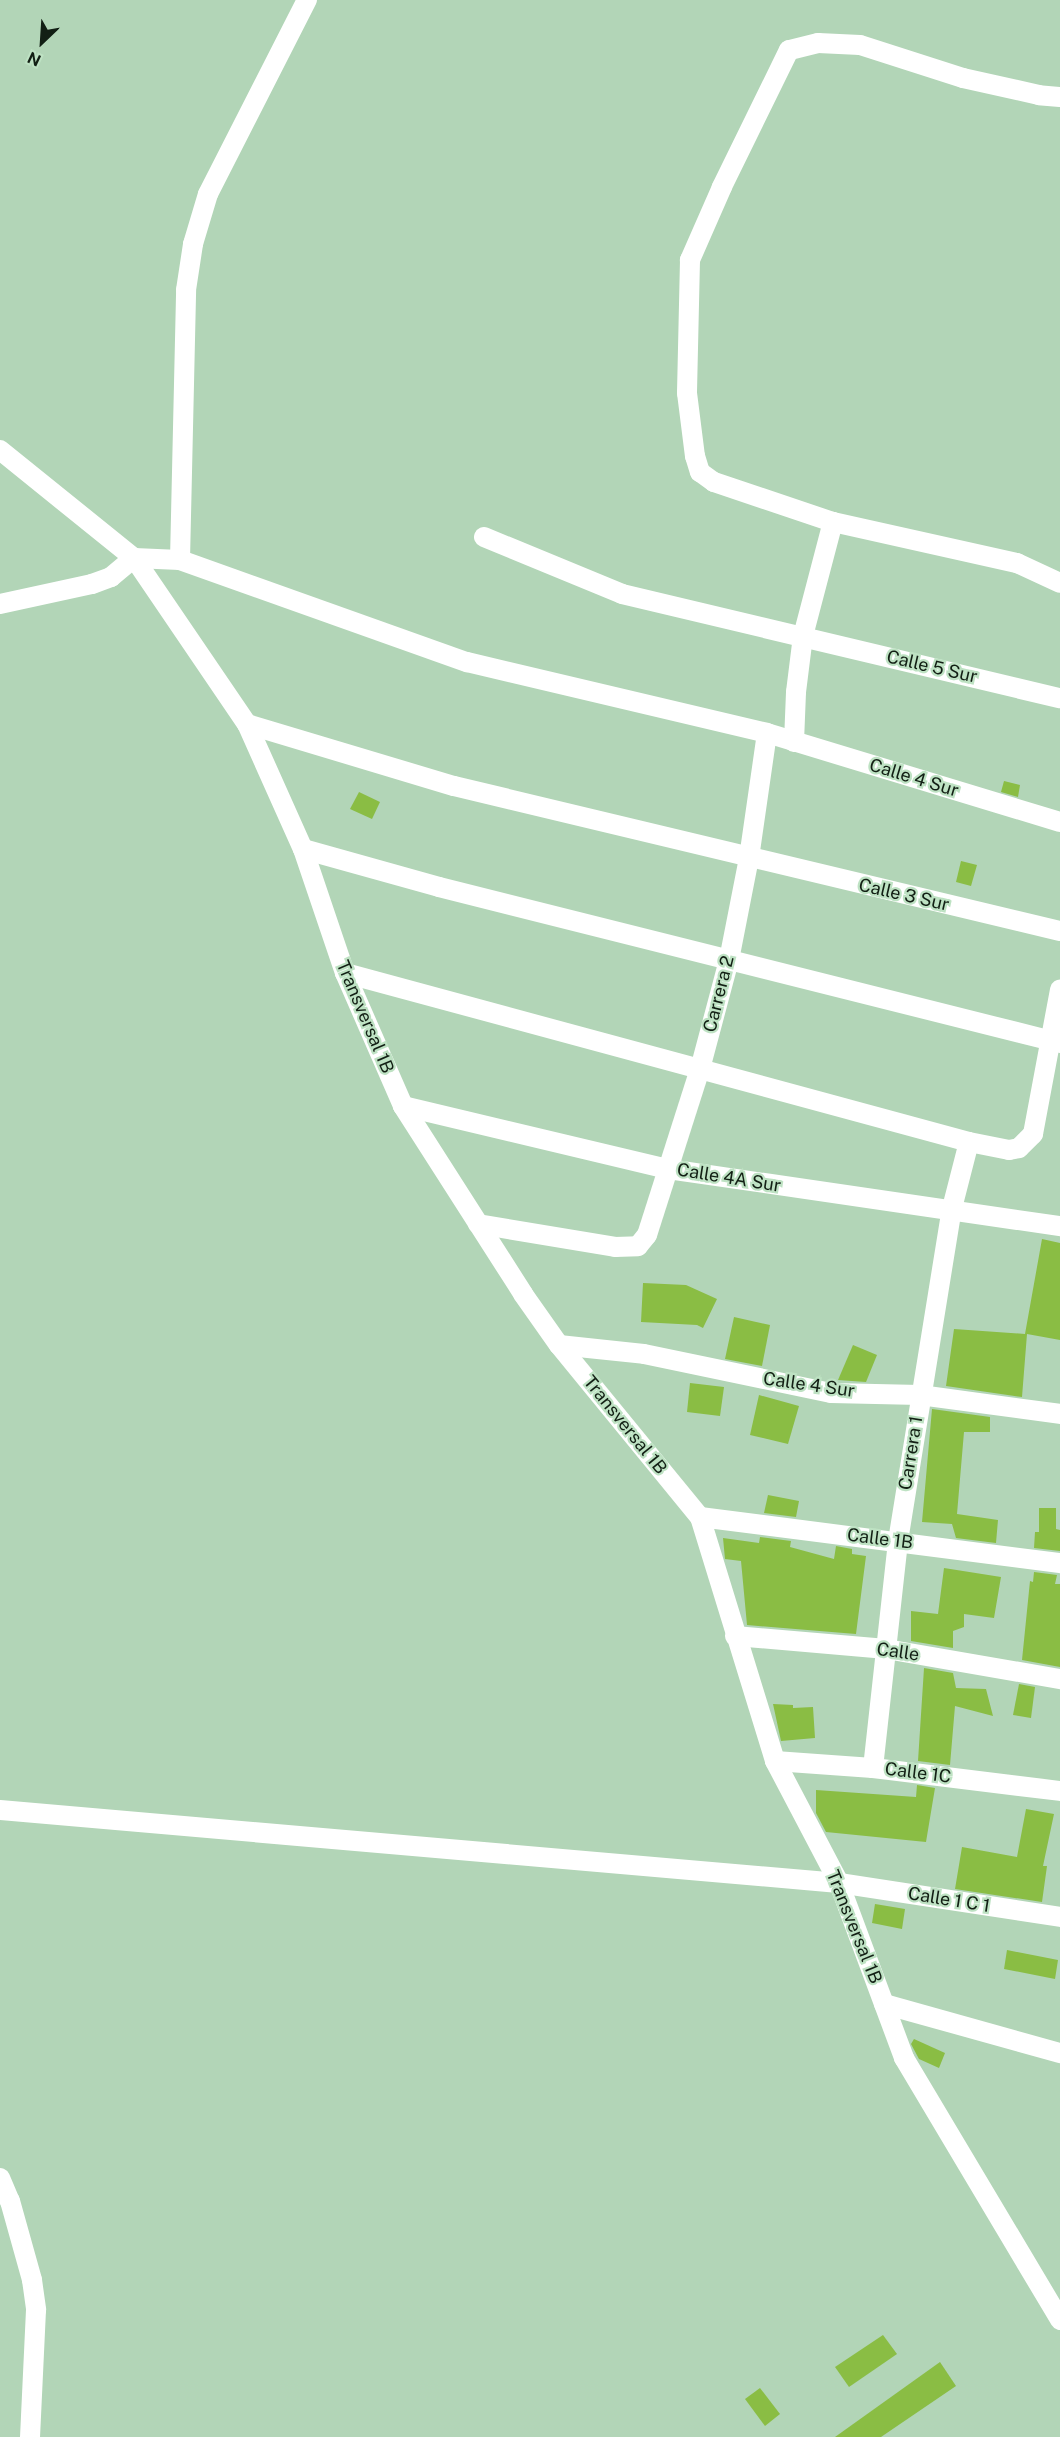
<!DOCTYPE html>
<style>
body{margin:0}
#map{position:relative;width:1060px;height:2437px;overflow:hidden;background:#b2d5b7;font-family:"Public Sans",sans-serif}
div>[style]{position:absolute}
.building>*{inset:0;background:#8abd44}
.minor>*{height:20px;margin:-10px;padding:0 10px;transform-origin:10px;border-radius:10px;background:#fff}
span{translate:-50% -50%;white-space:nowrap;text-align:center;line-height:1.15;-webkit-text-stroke:4.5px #bee2c3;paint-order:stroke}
.street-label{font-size:18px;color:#121f14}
.north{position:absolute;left:12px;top:12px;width:60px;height:60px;-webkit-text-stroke:4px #bee2c3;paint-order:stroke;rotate:205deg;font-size:16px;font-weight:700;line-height:24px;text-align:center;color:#121f14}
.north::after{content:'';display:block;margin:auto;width:21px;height:27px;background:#121f14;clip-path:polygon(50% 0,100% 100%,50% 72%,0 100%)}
</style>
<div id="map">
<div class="building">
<i style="clip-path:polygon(1004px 781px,1020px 785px,1018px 797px,1001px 792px)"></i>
<i style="clip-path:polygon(359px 792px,380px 802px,372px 819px,350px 809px)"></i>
<i style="clip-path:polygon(961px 861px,977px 865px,971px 886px,956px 882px)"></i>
<i style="clip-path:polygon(1042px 1239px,1060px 1243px,1060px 1340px,1027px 1334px,1022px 1397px,946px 1386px,954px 1329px,1025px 1334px)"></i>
<i style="clip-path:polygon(643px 1283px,686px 1285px,717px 1299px,703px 1328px,697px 1325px,641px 1322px)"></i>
<i style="clip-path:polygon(734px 1317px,770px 1325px,762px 1366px,725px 1359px)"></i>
<i style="clip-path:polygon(853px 1345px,877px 1355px,866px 1382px,838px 1380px)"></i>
<i style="clip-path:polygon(690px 1383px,724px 1387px,720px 1416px,687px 1412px)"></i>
<i style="clip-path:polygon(759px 1395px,799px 1406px,788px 1444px,750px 1435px)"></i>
<i style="clip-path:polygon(932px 1409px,990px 1417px,990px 1432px,964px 1432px,957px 1514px,998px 1520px,996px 1543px,956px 1538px,952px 1524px,922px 1522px)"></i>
<i style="clip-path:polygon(768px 1495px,799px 1501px,796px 1517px,764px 1513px)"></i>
<i style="clip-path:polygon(1039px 1508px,1056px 1508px,1056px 1529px,1060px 1530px,1060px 1551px,1034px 1548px,1035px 1532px,1039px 1532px)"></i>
<i style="clip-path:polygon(760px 1537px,791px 1541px,790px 1547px,834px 1559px,836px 1546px,852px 1549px,852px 1554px,866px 1556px,856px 1634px,747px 1625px,741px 1561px,725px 1559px,723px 1538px,759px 1543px)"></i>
<i style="clip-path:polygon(944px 1568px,1001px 1577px,994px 1618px,964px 1614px,964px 1627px,953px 1631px,953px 1648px,911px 1641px,911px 1611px,938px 1614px)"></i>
<i style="clip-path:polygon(1034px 1572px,1057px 1575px,1055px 1584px,1060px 1584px,1060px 1667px,1022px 1660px,1030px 1581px,1033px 1582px)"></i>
<i style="clip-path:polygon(924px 1668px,953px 1673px,956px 1688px,986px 1689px,993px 1716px,955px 1706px,950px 1765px,918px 1761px)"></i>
<i style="clip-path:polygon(1019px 1684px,1035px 1687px,1031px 1718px,1013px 1715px)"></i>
<i style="clip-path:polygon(773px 1704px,793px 1705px,793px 1708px,813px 1707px,815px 1738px,781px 1741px)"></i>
<i style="clip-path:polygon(917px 1785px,935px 1788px,926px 1842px,826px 1832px,816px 1813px,816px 1790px,916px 1797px)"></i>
<i style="clip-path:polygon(1026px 1809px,1054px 1814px,1043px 1866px,1047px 1866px,1042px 1902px,955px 1889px,962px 1847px,1017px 1857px)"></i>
<i style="clip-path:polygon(875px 1904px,905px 1909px,902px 1929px,872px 1923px)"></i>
<i style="clip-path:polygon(1007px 1950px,1058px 1960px,1055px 1979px,1004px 1969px)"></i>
<i style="clip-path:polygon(914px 2039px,945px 2053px,939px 2068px,919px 2059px,911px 2044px)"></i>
<i style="clip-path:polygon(883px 2335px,897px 2354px,849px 2387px,835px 2367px)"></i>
<i style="clip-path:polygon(940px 2362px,956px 2386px,881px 2437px,835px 2437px)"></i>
<i style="clip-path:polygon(760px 2388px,780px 2414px,765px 2426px,745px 2399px)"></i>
</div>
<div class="minor">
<i style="left:1060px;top:97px;width:21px;rotate:-175deg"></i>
<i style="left:1039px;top:95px;width:78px;rotate:-167.4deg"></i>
<i style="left:963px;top:78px;width:108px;rotate:-162.2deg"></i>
<i style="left:860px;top:45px;width:42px;rotate:-177.3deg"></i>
<i style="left:818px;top:43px;width:30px;rotate:166deg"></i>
<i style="left:789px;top:50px;width:153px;rotate:116.1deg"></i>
<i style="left:722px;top:187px;width:80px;rotate:113.7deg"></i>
<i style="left:690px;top:260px;width:133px;rotate:91.3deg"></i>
<i style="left:687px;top:393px;width:64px;rotate:82.8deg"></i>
<i style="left:695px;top:456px;width:17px;rotate:73deg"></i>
<i style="left:700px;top:472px;width:17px;rotate:36deg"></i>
<i style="left:714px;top:482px;width:126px;rotate:18.6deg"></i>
<i style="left:833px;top:522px;width:189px;rotate:12.6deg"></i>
<i style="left:1017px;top:563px;width:47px;rotate:24.9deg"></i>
<i style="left:0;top:450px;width:172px;rotate:38.9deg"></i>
<i style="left:134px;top:558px;width:46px;rotate:2.5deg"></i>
<i style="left:180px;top:560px;width:305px;rotate:19.6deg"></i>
<i style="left:467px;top:662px;width:308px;rotate:13.3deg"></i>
<i style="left:767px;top:733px;width:306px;rotate:16.9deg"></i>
<i style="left:484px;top:537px;width:149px;rotate:22.4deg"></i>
<i style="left:622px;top:594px;width:450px;rotate:13.4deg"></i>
<i style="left:134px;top:558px;width:201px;rotate:55.8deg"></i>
<i style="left:247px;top:724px;width:137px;rotate:65.9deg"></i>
<i style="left:303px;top:849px;width:131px;rotate:71.3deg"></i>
<i style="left:345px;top:973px;width:145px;rotate:66.4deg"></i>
<i style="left:403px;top:1106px;width:223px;rotate:57.4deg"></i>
<i style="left:523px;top:1294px;width:62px;rotate:54.8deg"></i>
<i style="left:559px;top:1345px;width:222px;rotate:50.7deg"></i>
<i style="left:700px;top:1517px;width:255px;rotate:72.9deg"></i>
<i style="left:775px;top:1761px;width:138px;rotate:62.3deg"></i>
<i style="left:839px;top:1883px;width:187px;rotate:69.6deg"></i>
<i style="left:904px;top:2058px;width:305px;rotate:59.2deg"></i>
<i style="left:180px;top:560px;width:270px;rotate:-88.7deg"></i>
<i style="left:186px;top:290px;width:47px;rotate:-81.3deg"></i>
<i style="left:193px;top:244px;width:52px;rotate:-73.3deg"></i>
<i style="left:208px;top:194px;width:218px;rotate:-63deg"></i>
<i style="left:0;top:604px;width:94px;rotate:-12.3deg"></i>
<i style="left:92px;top:584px;width:20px;rotate:-20deg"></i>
<i style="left:111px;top:577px;width:30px;rotate:-40deg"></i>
<i style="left:247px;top:724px;width:216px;rotate:16.7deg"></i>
<i style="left:454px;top:786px;width:623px;rotate:13.46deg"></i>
<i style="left:794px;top:742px;width:50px;rotate:-87.7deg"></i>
<i style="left:796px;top:692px;width:56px;rotate:-82.9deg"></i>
<i style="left:803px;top:636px;width:118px;rotate:-75.3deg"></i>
<i style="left:303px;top:849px;width:141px;rotate:15.6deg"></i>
<i style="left:439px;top:887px;width:640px;rotate:14.1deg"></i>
<i style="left:345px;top:973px;width:646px;rotate:15.15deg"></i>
<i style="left:969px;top:1142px;width:41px;rotate:11.3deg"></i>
<i style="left:1009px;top:1150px;width:10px;rotate:-11deg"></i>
<i style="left:1019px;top:1148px;width:20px;rotate:-45deg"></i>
<i style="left:1033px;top:1134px;width:147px;rotate:-79.4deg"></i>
<i style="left:403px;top:1106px;width:272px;rotate:13.4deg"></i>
<i style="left:668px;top:1169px;width:396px;rotate:8.3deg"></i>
<i style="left:478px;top:1224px;width:139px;rotate:9.5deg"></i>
<i style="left:615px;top:1247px;width:23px;rotate:-2deg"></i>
<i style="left:638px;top:1246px;width:14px;rotate:-51deg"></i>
<i style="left:647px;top:1235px;width:174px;rotate:-72.3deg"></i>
<i style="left:700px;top:1069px;width:113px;rotate:-75.1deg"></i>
<i style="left:729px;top:960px;width:104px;rotate:-78.9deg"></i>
<i style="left:749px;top:858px;width:126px;rotate:-81.8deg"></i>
<i style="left:559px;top:1345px;width:85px;rotate:6deg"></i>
<i style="left:644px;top:1354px;width:191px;rotate:11.8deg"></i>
<i style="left:831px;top:1393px;width:89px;rotate:1.3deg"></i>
<i style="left:920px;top:1395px;width:141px;rotate:7.7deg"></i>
<i style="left:700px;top:1517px;width:363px;rotate:7.3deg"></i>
<i style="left:735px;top:1636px;width:152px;rotate:4.9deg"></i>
<i style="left:886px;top:1649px;width:177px;rotate:9.8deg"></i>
<i style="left:775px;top:1761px;width:98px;rotate:4.1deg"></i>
<i style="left:873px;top:1768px;width:188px;rotate:7deg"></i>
<i style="left:873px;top:1768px;width:228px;rotate:-83.7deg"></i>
<i style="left:898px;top:1541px;width:333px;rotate:-80.8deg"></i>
<i style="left:951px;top:1212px;width:72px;rotate:-75.6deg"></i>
<i style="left:0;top:1810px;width:842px;rotate:4.97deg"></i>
<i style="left:839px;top:1883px;width:224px;rotate:8.7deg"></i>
<i style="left:884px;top:2004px;width:183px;rotate:15.6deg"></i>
<i style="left:0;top:2178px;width:25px;rotate:67deg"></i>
<i style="left:10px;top:2201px;width:82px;rotate:74.4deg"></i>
<i style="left:32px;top:2280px;width:30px;rotate:82deg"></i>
<i style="left:36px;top:2310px;width:127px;rotate:92.7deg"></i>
</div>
<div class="street-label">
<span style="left:932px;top:667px;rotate:13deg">Calle 5 Sur</span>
<span style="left:914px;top:778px;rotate:17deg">Calle 4 Sur</span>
<span style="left:904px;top:895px;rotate:13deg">Calle 3 Sur</span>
<span style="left:719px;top:994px;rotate:-76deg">Carrera 2</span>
<span style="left:365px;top:1017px;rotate:67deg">Transversal 1B</span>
<span style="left:729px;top:1178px;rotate:9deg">Calle 4A Sur</span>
<span style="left:809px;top:1385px;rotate:8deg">Calle 4 Sur</span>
<span style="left:625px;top:1425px;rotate:51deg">Transversal 1B</span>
<span style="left:911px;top:1453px;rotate:-81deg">Carrera 1</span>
<span style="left:880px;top:1539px;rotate:7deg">Calle 1B</span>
<span style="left:898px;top:1652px;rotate:8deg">Calle</span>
<span style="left:918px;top:1773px;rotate:7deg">Calle 1C</span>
<span style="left:949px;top:1900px;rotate:9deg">Calle 1 C 1</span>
<span style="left:854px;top:1927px;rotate:68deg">Transversal 1B</span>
</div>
<div class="north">N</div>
</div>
